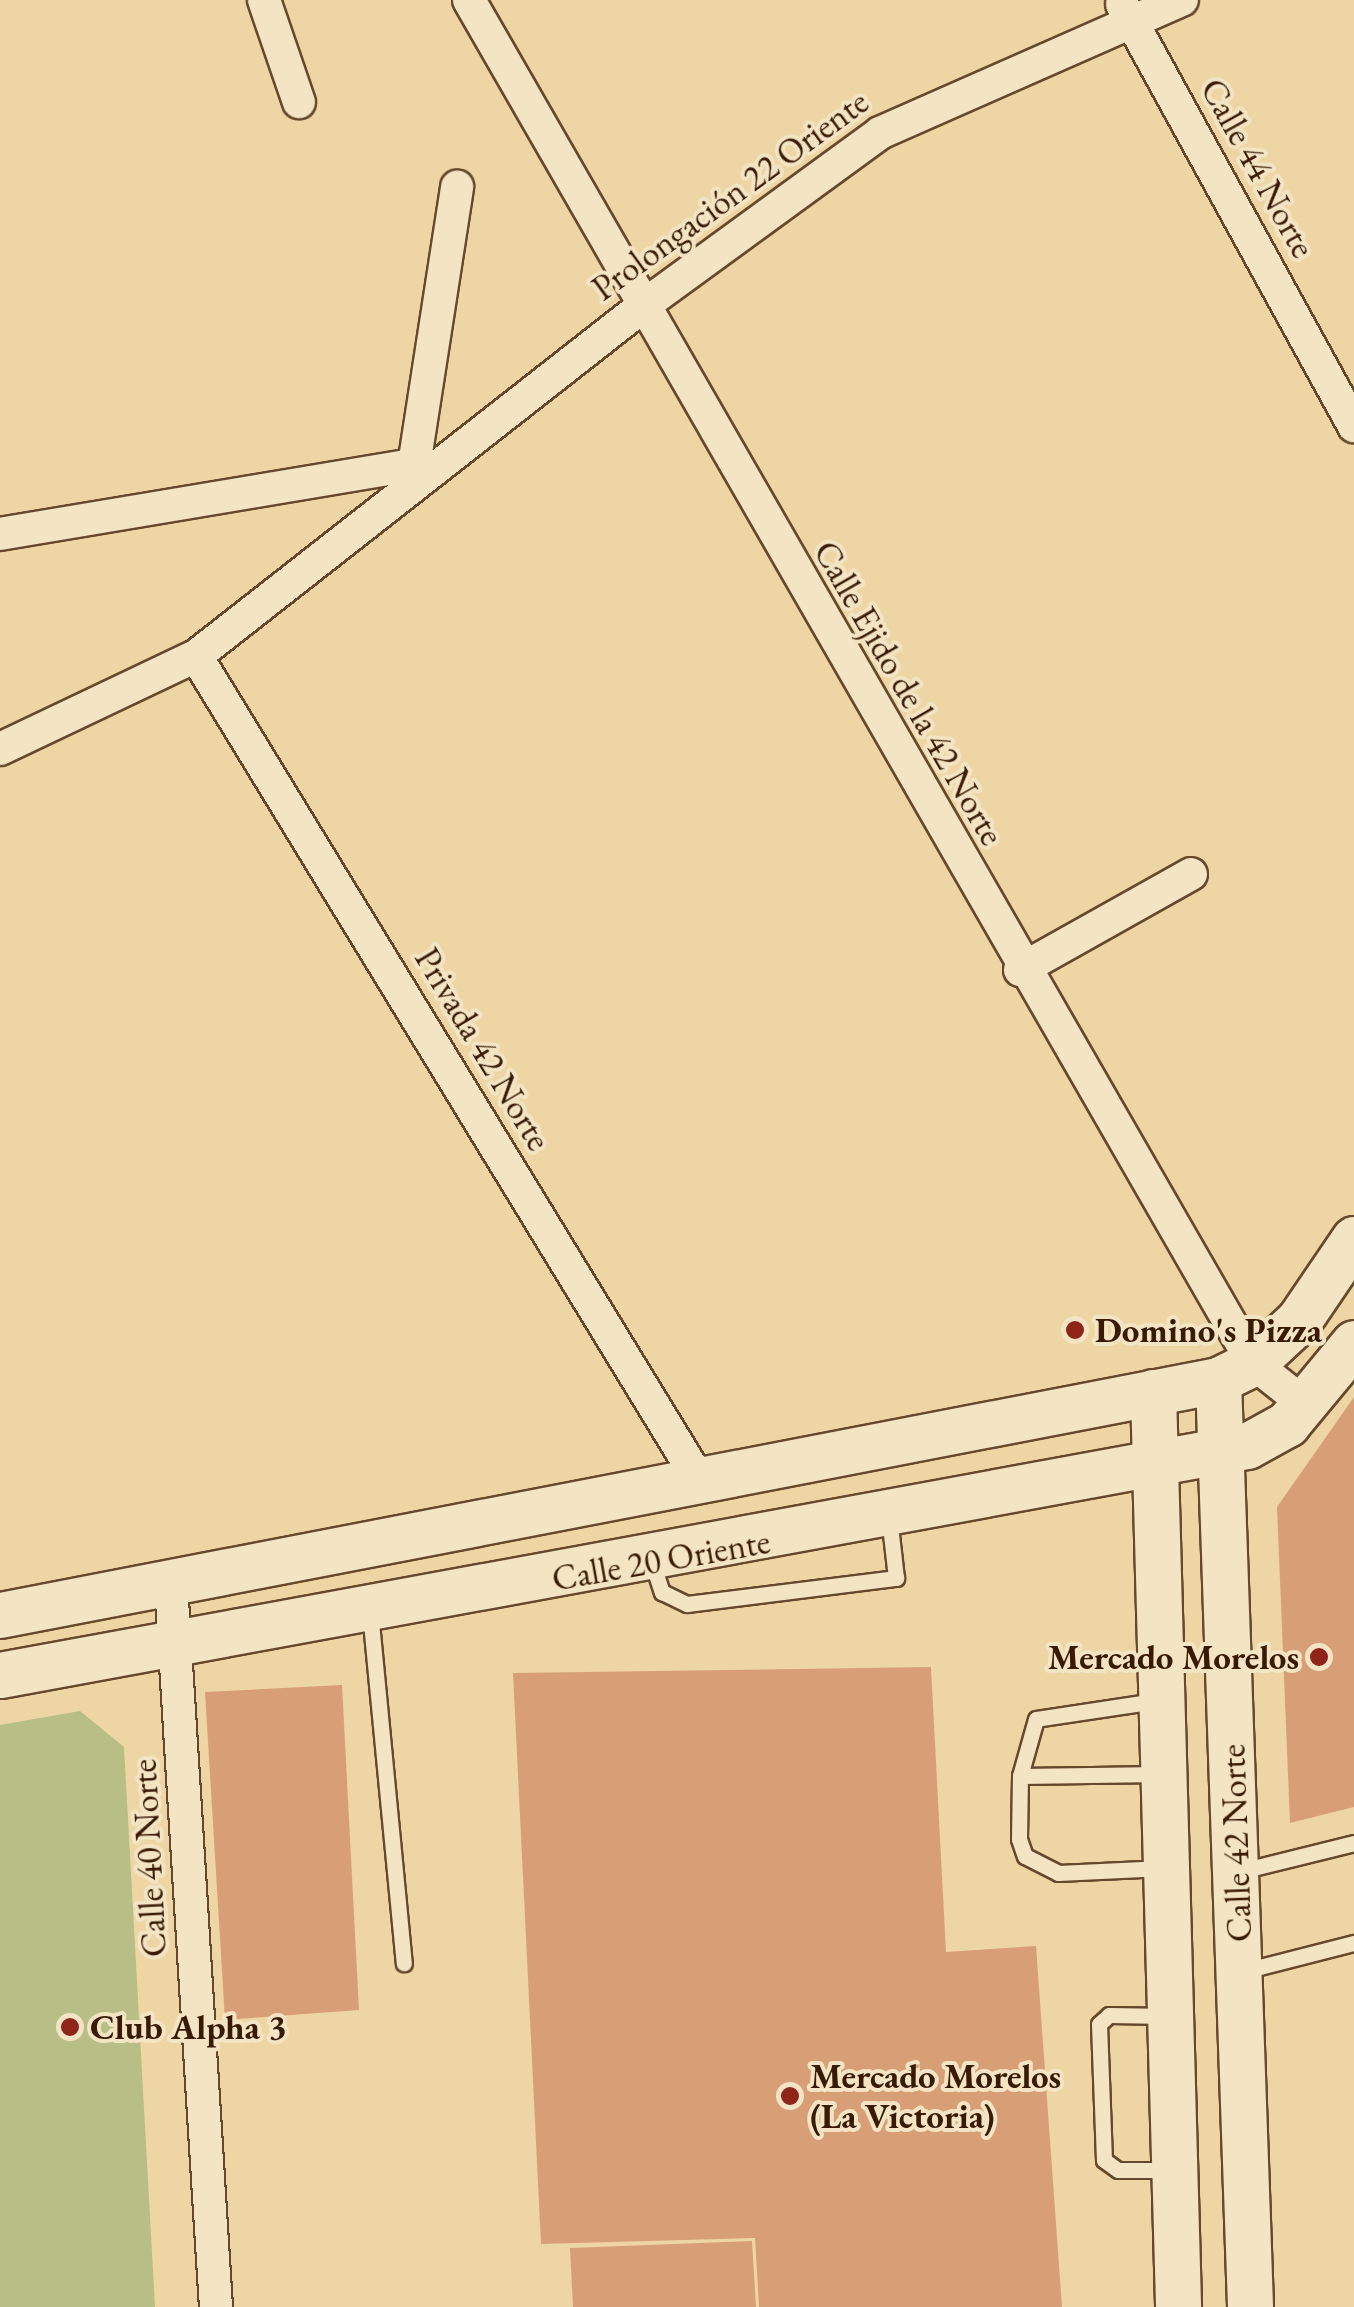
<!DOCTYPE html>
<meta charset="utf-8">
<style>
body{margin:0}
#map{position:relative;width:1354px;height:2307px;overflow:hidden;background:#edd6a4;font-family:"EB Garamond",serif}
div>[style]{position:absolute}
.green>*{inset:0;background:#b7be86}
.building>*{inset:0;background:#d89f77}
.roads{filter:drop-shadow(2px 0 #66492c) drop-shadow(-2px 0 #66492c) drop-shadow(0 2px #66492c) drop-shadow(0 -2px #66492c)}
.service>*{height:15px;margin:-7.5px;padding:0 7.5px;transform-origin:7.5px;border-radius:7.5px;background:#f3e4c4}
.minor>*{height:32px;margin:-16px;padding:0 16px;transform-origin:16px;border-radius:16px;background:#f3e4c4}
.secondary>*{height:45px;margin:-22.5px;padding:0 22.5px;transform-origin:22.5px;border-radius:22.5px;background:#f3e4c4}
.dots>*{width:28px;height:28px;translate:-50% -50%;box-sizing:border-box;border:5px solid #f3e4c4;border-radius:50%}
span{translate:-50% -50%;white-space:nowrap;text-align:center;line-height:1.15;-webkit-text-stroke:8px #f3e4c4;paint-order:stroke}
.street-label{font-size:35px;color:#391a04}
.poi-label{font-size:35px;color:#391a04;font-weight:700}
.left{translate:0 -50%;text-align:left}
.right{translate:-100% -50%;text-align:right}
</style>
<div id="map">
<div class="green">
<i style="clip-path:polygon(80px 1711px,124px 1747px,155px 2307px,0 2307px,0 1725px)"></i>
</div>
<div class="building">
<i style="clip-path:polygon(1354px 1397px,1354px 1807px,1290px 1823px,1277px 1507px)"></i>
<i style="clip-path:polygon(931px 1667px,946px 1952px,1036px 1946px,1062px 2307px,759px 2307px,755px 2238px,541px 2244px,513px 1673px)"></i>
<i style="clip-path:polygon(342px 1685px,359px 2010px,225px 2020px,205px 1692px)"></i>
<i style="clip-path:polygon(752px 2241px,756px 2307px,573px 2307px,570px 2248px)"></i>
</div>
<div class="roads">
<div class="service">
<i style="left:652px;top:1562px;width:32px;rotate:72deg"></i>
<i style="left:662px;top:1592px;width:28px;rotate:26deg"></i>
<i style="left:687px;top:1604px;width:211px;rotate:-7.1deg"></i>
<i style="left:896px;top:1578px;width:61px;rotate:-96.5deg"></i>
<i style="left:370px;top:1612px;width:353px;rotate:84.5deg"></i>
<i style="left:1155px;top:1701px;width:120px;rotate:171.4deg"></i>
<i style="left:1036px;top:1719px;width:59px;rotate:105.7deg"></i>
<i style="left:1020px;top:1776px;width:63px;rotate:90.9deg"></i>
<i style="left:1019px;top:1839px;width:18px;rotate:71deg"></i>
<i style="left:1025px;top:1856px;width:37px;rotate:27deg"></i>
<i style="left:1058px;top:1873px;width:106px;rotate:-2.7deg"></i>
<i style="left:1020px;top:1776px;width:141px;rotate:-0.8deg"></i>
<i style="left:1241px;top:1871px;width:116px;rotate:-13.9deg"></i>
<i style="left:1244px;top:1971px;width:114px;rotate:-14.3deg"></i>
<i style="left:1168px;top:2016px;width:59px;rotate:-179deg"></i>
<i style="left:1109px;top:2015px;width:13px;rotate:138deg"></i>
<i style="left:1099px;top:2024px;width:136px;rotate:87.9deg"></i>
<i style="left:1104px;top:2160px;width:17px;rotate:36deg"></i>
<i style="left:1118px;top:2170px;width:51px"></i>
</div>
<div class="minor">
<i style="left:264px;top:0;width:108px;rotate:71.1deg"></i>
<i style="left:469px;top:0;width:1572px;rotate:60.09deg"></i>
<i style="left:1253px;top:1363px;width:66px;rotate:38.3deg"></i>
<i style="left:1122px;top:4px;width:482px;rotate:61.2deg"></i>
<i style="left:411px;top:485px;width:302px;rotate:-81.2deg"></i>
<i style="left:0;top:534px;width:420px;rotate:-9.5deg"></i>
<i style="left:196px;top:656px;width:969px;rotate:58.59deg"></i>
<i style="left:0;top:749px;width:217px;rotate:-25.4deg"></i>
<i style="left:196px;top:656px;width:568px;rotate:-38.06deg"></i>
<i style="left:643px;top:306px;width:293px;rotate:-36.1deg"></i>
<i style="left:880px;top:133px;width:330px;rotate:-23.8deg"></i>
<i style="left:1020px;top:970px;width:196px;rotate:-29.3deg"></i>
<i style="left:171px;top:1584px;width:724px;rotate:86.44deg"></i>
</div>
<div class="secondary">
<i style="left:1218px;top:1380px;width:928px;rotate:88.02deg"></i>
<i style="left:1153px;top:1392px;width:915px;rotate:88.43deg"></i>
<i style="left:0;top:1615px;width:1240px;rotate:-10.92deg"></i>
<i style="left:1218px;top:1380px;width:39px;rotate:-26deg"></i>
<i style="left:1253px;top:1363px;width:63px;rotate:-43.1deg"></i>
<i style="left:1299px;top:1320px;width:98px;rotate:-55.8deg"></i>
<i style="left:0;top:1675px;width:1268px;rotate:-10.41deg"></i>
<i style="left:1247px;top:1446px;width:46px;rotate:-28.8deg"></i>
<i style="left:1287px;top:1424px;width:105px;rotate:-50.4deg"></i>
</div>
</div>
<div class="dots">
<i style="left:1075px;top:1330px;background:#8f2418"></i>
<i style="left:1319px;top:1657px;background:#8f2418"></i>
<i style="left:70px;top:2027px;background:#8f2418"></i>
<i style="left:790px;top:2096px;background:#8f2418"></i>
</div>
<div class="street-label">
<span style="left:1258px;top:168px;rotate:61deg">Calle 44 Norte</span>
<span style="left:730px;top:195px;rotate:-36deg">Prolongación 22 Oriente</span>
<span style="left:909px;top:693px;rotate:60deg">Calle Ejido de la 42 Norte</span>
<span style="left:483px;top:1049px;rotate:59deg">Privada 42 Norte</span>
<span style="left:661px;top:1560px;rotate:-10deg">Calle 20 Oriente</span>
<span style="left:1236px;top:1843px;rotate:-92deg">Calle 42 Norte</span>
<span style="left:149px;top:1858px;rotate:-93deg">Calle 40 Norte</span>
</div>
<div class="poi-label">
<span class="left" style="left:1095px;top:1330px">Domino's Pizza</span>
<span class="right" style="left:1299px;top:1657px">Mercado Morelos</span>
<span class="left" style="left:90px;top:2027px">Club Alpha 3</span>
<span class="left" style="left:810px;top:2096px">Mercado Morelos<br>(La Victoria)</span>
</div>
</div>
